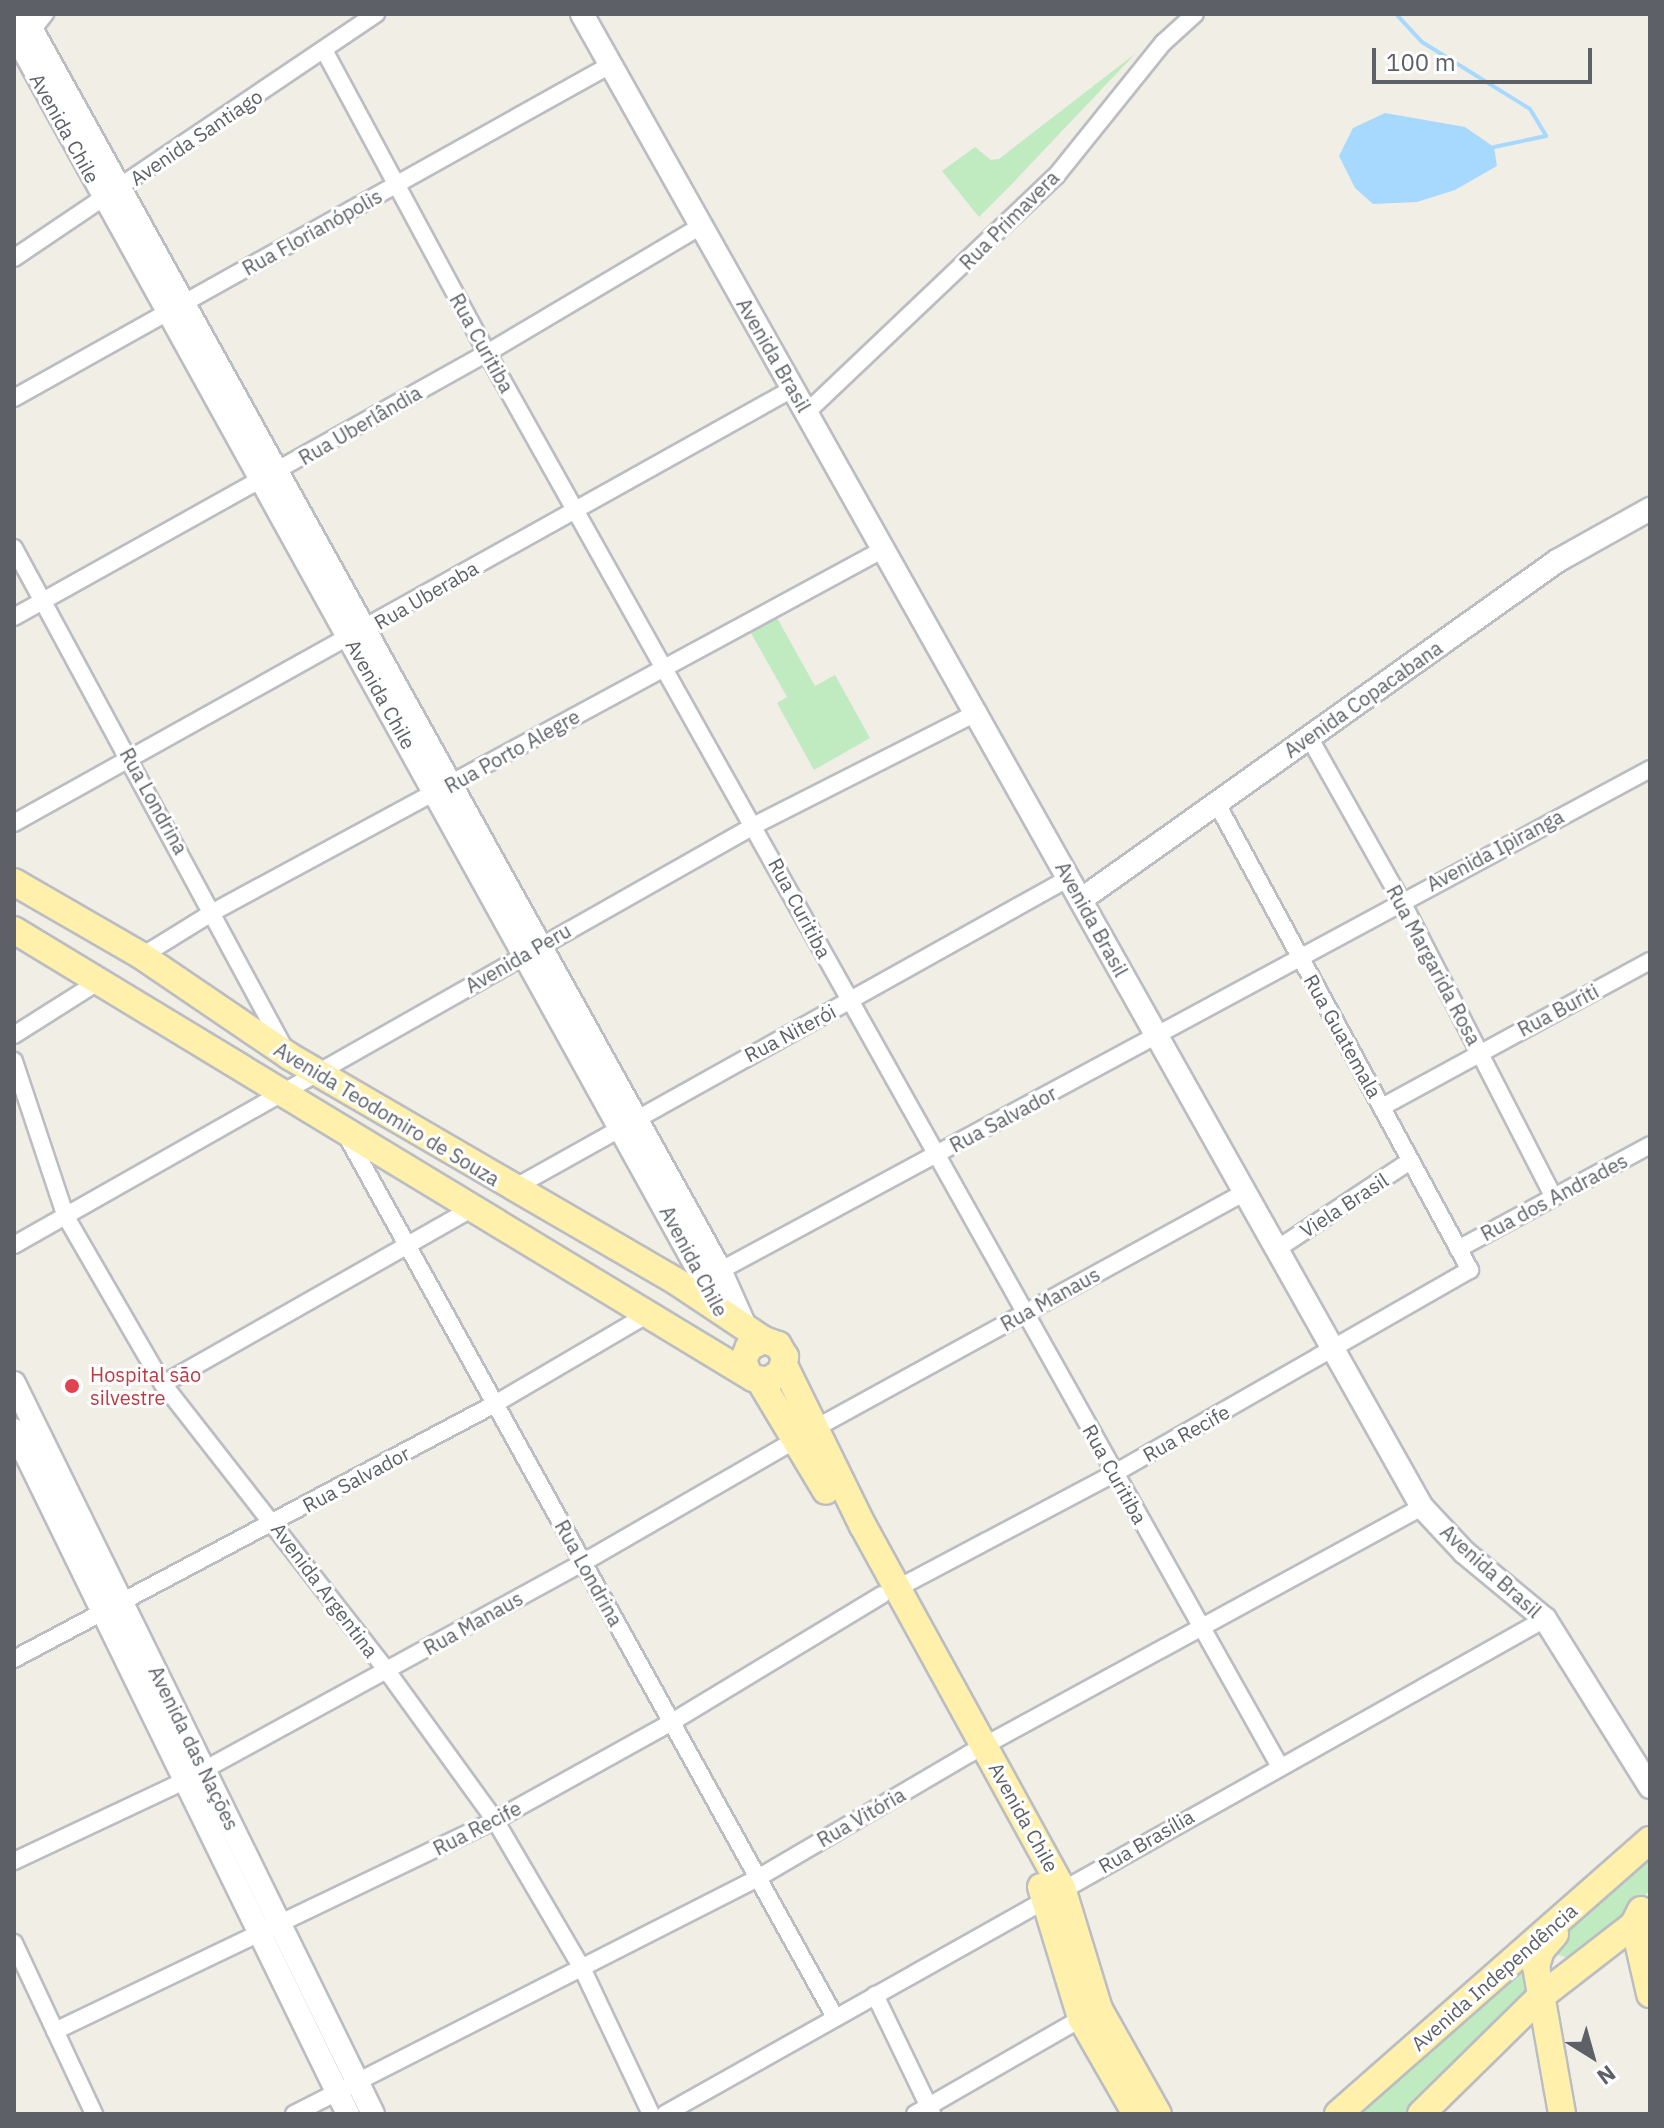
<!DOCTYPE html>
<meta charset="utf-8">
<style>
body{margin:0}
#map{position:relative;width:1664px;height:2128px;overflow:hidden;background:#f1eee5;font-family:"IBM Plex Sans",sans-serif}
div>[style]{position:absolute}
.green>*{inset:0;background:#c0eac0}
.water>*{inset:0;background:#a7d9ff}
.stream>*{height:4px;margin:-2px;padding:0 2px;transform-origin:2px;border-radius:2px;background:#a7d9ff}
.roads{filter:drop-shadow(2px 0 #babdc2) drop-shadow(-2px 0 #babdc2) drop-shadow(0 2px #babdc2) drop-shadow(0 -2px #babdc2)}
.street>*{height:16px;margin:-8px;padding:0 8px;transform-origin:8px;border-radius:8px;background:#fff}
.secondary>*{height:22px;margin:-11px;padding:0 11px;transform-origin:11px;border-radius:11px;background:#fff}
.primary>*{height:26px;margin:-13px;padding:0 13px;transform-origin:13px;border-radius:13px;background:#fff1ac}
.dots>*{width:22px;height:22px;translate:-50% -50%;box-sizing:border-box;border:4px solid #fff;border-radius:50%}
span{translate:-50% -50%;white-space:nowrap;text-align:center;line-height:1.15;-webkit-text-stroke:6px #fff;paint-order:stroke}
.street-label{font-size:20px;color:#5d6167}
.health-label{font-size:20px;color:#be3a42}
.left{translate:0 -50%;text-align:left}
.frame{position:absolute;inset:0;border:16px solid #5d6167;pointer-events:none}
.north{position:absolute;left:1552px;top:2016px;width:80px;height:80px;-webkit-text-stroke:6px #fff;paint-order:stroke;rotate:143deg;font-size:22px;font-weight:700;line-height:32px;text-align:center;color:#5d6167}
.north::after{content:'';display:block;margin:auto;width:28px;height:36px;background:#5d6167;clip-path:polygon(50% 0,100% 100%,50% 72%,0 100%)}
.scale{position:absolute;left:1372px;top:48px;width:220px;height:36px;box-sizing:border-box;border:4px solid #5d6167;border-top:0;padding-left:10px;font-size:24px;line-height:28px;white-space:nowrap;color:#5d6167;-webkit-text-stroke:6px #fff;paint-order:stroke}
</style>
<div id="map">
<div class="green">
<i style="clip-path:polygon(1136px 53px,1009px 187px,979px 217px,942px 171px,975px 147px,991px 160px,999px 159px)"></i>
<i style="clip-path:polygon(777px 618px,815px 686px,835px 675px,870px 738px,814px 770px,777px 703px,787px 697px,751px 633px)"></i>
<i style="clip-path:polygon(1650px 1848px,1650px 1891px,1631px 1905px,1626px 1918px,1569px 1958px,1558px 1955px,1561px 1938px)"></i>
<i style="clip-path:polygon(1533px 1951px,1531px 1989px,1406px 2114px,1348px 2114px)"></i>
</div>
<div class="water">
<i style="clip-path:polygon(1385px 113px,1465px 127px,1494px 147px,1497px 166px,1455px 190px,1417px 202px,1373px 204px,1355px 188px,1339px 156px,1353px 128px)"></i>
</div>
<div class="stream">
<i style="left:1396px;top:14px;width:38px;rotate:47deg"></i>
<i style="left:1422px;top:42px;width:127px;rotate:31.8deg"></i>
<i style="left:1530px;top:109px;width:31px;rotate:59deg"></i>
<i style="left:1546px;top:136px;width:53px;rotate:168.1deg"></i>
</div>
<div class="roads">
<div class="street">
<i style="left:26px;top:38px;width:31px;rotate:-52deg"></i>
<i style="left:324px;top:50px;width:344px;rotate:61.7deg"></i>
<i style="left:487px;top:353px;width:1619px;rotate:60.71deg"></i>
<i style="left:14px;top:258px;width:437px;rotate:-34deg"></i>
<i style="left:14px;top:398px;width:683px;rotate:-29.19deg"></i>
<i style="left:807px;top:412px;width:343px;rotate:-43.5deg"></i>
<i style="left:1056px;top:176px;width:171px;rotate:-51.2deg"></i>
<i style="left:1163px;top:43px;width:43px;rotate:-42.2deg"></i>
<i style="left:14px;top:548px;width:576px;rotate:61.61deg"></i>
<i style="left:14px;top:617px;width:542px;rotate:-29.17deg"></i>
<i style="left:487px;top:353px;width:249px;rotate:-30.7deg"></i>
<i style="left:1309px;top:737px;width:187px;rotate:60.6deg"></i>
<i style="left:1401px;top:900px;width:333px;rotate:62.8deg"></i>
<i style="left:14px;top:823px;width:893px;rotate:-29.15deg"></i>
<i style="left:142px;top:956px;width:86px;rotate:-31.7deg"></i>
<i style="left:215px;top:911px;width:761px;rotate:-28.42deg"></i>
<i style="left:14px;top:1035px;width:101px;rotate:-32.4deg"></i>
<i style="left:14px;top:1061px;width:164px;rotate:71.6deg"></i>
<i style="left:66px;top:1217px;width:193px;rotate:59.9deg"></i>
<i style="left:163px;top:1384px;width:364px;rotate:52deg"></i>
<i style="left:387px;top:1671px;width:184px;rotate:54.1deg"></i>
<i style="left:495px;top:1820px;width:172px;rotate:59.6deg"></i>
<i style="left:582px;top:1968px;width:161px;rotate:64.7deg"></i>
<i style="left:1382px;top:1107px;width:305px;rotate:-28.6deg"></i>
<i style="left:345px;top:1133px;width:1011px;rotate:61deg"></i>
<i style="left:512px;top:1189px;width:638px;rotate:-29.18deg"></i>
<i style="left:14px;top:1245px;width:852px;rotate:-29.54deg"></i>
<i style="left:755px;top:825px;width:250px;rotate:-26.9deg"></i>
<i style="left:1277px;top:1249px;width:159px;rotate:-33.5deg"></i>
<i style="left:1458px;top:1249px;width:218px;rotate:-28.4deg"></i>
<i style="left:712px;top:1275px;width:1066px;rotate:-28.34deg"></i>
<i style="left:163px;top:1384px;width:358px;rotate:-29.6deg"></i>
<i style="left:814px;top:1429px;width:492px;rotate:-28.8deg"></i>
<i style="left:898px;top:1588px;width:246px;rotate:-27.9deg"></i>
<i style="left:1115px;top:1473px;width:409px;rotate:-29.8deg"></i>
<i style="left:1470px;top:1270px;width:532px;rotate:-118.49deg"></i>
<i style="left:14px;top:1659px;width:542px;rotate:-27.94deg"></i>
<i style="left:493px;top:1405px;width:182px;rotate:-30.4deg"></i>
<i style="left:14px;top:1861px;width:186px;rotate:-25.2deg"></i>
<i style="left:182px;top:1782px;width:458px;rotate:-28.7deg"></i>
<i style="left:584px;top:1562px;width:246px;rotate:-30deg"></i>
<i style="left:14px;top:1943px;width:189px;rotate:64.9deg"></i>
<i style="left:875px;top:1995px;width:131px;rotate:64.2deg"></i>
<i style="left:55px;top:2031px;width:488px;rotate:-25.6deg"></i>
<i style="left:495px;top:1820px;width:202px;rotate:-29deg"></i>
<i style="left:672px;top:1722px;width:245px;rotate:-31.2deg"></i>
<i style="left:294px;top:2114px;width:518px;rotate:-26.96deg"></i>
<i style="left:756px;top:1879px;width:247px;rotate:-30.4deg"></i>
<i style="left:969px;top:1754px;width:516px;rotate:-28.6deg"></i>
<i style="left:665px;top:2114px;width:1010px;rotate:-29.36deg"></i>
<i style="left:915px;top:2114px;width:198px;rotate:-29.9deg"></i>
</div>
<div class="secondary">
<i style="left:23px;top:14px;width:1436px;rotate:60.97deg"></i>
<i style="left:720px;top:1270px;width:64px;rotate:65.9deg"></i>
<i style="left:582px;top:14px;width:1713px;rotate:60.64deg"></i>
<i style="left:1422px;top:1507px;width:62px;rotate:47deg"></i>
<i style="left:1464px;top:1552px;width:105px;rotate:39.6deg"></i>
<i style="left:1545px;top:1619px;width:198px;rotate:58deg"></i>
<i style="left:14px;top:33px;width:1463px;rotate:61.05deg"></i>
<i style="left:1082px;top:899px;width:583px;rotate:-35.43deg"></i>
<i style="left:1557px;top:561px;width:107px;rotate:-29.2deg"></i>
<i style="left:14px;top:1383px;width:814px;rotate:63.84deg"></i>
<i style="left:14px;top:1430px;width:761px;rotate:63.97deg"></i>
</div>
<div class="primary">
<i style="left:14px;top:882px;width:148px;rotate:30deg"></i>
<i style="left:142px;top:956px;width:178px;rotate:34.2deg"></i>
<i style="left:289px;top:1056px;width:449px;rotate:30.2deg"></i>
<i style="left:677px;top:1282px;width:105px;rotate:33.7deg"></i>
<i style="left:14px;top:930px;width:864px;rotate:31.23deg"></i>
<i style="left:753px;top:1378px;width:15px;rotate:11deg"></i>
<i style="left:768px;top:1381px;width:16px;rotate:-35deg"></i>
<i style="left:781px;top:1372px;width:16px;rotate:-75deg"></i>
<i style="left:785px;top:1357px;width:14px;rotate:-120deg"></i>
<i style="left:778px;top:1345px;width:15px;rotate:-160deg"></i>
<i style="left:764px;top:1340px;width:17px;rotate:155deg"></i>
<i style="left:749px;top:1347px;width:15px;rotate:113deg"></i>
<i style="left:743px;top:1361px;width:13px;rotate:67deg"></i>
<i style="left:784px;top:1365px;width:179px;rotate:63.9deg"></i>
<i style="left:863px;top:1526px;width:413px;rotate:61.2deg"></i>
<i style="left:1062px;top:1888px;width:127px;rotate:73deg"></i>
<i style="left:1099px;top:2009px;width:120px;rotate:60.7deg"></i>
<i style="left:760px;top:1381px;width:128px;rotate:59deg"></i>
<i style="left:1041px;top:1887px;width:137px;rotate:73deg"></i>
<i style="left:1081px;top:2018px;width:111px;rotate:60.2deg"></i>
<i style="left:1641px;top:1910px;width:16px;rotate:117deg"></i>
<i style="left:1634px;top:1924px;width:72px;rotate:77.1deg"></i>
<i style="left:1555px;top:1934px;width:21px;rotate:131deg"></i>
<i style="left:1541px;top:1950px;width:17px;rotate:107deg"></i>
<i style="left:1536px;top:1966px;width:150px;rotate:80deg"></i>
<i style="left:1338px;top:2114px;width:415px;rotate:-41.3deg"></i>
<i style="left:1421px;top:2114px;width:165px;rotate:-44.5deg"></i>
<i style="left:1539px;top:1998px;width:140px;rotate:-37.8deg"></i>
</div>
</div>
<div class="dots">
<i style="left:72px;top:1386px;background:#e0444e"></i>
</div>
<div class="street-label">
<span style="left:65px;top:128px;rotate:61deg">Avenida Chile</span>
<span style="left:196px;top:137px;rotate:-34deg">Avenida Santiago</span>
<span style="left:1009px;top:220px;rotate:-45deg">Rua Primavera</span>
<span style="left:312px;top:232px;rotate:-29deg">Rua Florianópolis</span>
<span style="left:482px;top:343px;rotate:61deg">Rua Curitiba</span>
<span style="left:774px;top:355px;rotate:60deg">Avenida Brasil</span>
<span style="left:360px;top:425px;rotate:-30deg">Rua Uberlândia</span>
<span style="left:426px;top:595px;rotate:-30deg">Rua Uberaba</span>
<span style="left:381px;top:694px;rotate:61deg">Avenida Chile</span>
<span style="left:1363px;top:699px;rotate:-35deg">Avenida Copacabana</span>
<span style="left:512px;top:751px;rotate:-29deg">Rua Porto Alegre</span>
<span style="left:154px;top:801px;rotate:61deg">Rua Londrina</span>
<span style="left:1495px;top:850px;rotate:-28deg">Avenida Ipiranga</span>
<span style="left:800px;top:908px;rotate:62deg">Rua Curitiba</span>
<span style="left:1092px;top:919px;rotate:61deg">Avenida Brasil</span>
<span style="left:518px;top:958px;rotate:-30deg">Avenida Peru</span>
<span style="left:1434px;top:965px;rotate:62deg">Rua Margarida Rosa</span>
<span style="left:1558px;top:1010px;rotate:-28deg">Rua Buriti</span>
<span style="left:790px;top:1033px;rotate:-28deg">Rua Niterói</span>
<span style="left:1343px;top:1036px;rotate:61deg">Rua Guatemala</span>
<span style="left:387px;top:1114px;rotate:31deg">Avenida Teodomiro de Souza</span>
<span style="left:1003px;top:1119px;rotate:-28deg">Rua Salvador</span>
<span style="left:1554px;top:1197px;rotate:-28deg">Rua dos Andrades</span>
<span style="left:1344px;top:1205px;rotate:-33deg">Viela Brasil</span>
<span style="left:694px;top:1261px;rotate:62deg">Avenida Chile</span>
<span style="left:1050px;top:1299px;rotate:-29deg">Rua Manaus</span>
<span style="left:1186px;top:1433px;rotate:-29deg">Rua Recife</span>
<span style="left:1115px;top:1474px;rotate:61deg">Rua Curitiba</span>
<span style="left:356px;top:1479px;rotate:-28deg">Rua Salvador</span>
<span style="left:1491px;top:1571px;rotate:42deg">Avenida Brasil</span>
<span style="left:589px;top:1573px;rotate:61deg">Rua Londrina</span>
<span style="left:325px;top:1590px;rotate:53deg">Avenida Argentina</span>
<span style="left:473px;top:1623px;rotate:-29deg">Rua Manaus</span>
<span style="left:194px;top:1748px;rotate:64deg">Avenida das Nações</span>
<span style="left:861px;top:1817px;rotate:-30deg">Rua Vitória</span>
<span style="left:1024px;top:1817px;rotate:61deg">Avenida Chile</span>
<span style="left:477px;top:1828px;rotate:-27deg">Rua Recife</span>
<span style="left:1146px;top:1841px;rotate:-30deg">Rua Brasília</span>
<span style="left:1494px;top:1977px;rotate:-41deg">Avenida Independência</span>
</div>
<div class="health-label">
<span class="left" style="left:90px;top:1386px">Hospital são<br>silvestre</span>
</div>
<div class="frame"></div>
<div class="north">N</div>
<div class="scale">100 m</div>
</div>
